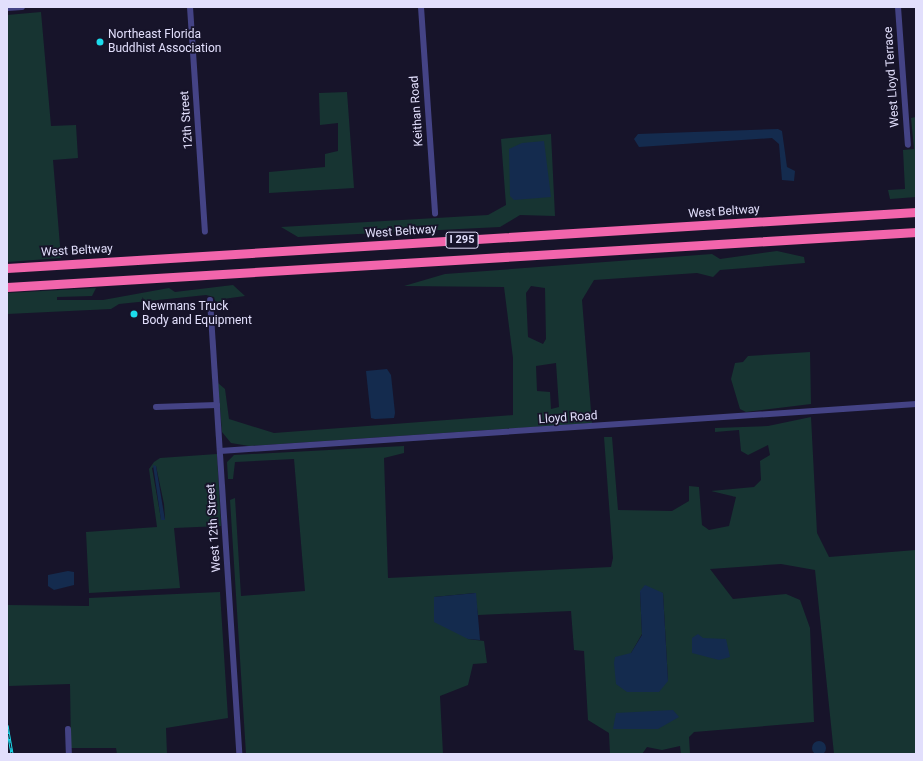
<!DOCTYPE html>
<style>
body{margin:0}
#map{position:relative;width:923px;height:761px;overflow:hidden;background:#17142a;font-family:Roboto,sans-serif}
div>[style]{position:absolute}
.green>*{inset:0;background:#173432}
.water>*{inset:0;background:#142b4e}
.round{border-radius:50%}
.minor>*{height:6px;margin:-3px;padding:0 3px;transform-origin:3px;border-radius:3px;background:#444385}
.highway>*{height:9px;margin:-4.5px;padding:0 4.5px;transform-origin:4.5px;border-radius:4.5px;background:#f265ac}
.rail>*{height:3px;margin-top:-1.5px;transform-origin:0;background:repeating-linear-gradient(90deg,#17142a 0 4.5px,#1cdcec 0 9px);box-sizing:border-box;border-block:1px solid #1cdcec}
.dots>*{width:11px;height:11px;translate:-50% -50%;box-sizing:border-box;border:2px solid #17142a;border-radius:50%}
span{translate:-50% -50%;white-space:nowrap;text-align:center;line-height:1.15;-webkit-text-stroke:3.5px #17142a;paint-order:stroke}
.shield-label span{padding:1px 3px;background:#17142a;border:1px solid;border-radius:3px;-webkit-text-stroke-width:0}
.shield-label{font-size:11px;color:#e2dffc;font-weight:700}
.poi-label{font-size:12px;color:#e2dffc}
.left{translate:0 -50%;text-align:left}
.street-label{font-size:12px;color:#e2dffc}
.frame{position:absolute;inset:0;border:8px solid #e2dffc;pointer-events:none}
</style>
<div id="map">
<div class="green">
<i style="clip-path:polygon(41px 12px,51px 126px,76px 125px,78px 158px,53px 160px,61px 258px,7px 262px,7px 15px)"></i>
<i style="clip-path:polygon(347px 92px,354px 188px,269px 193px,269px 172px,325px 167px,325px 154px,338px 151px,338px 123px,320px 125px,319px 93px)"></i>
<i style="clip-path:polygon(916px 117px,916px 197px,890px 199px,888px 190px,905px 189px,903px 150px,914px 149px,911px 118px)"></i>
<i style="clip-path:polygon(551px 134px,555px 216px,520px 215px,500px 227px,298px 237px,281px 227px,488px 215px,506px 205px,501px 139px)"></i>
<i style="clip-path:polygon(evenodd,777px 251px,804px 257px,805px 263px,720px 270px,713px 277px,697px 273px,594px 280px,582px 300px,592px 423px,249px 446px,231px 443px,222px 432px,218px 383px,225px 389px,229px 419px,274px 433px,513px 415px,513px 358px,504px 287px,404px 286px,445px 274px,712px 254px,720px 259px,777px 251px,531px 286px,545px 288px,546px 339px,543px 344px,528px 337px,526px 293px,531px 286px,777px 251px,556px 363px,559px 407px,551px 409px,550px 392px,537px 391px,536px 366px,556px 363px)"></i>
<i style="clip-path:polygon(233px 285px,245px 296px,223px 299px,224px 310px,218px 311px,214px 297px,206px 295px,119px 304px,111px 309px,7px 314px,7px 293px,96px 288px,92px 296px,57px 297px,57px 300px,103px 300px,169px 288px,175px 292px)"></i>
<i style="clip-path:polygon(810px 352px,811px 404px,746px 412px,740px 409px,731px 379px,735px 363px,743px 362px,748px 356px)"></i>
<i style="clip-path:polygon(evenodd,811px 417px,817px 533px,829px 557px,916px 550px,916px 754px,834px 754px,815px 570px,781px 564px,710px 569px,733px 599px,786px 594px,800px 600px,810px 628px,814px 722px,694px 732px,689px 737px,690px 754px,681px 754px,680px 746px,662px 750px,647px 747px,642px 754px,610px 754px,609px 733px,588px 720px,584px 651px,574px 650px,571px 611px,478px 615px,475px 593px,434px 597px,468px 639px,484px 641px,487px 663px,473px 664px,468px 685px,440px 696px,443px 754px,246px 754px,230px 500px,235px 498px,241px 596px,305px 591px,294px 459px,235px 462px,233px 479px,228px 479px,227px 462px,234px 455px,404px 446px,404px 453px,384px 458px,388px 578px,611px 567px,613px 558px,604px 437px,612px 437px,618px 510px,672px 511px,689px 501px,689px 486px,699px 487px,702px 525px,709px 530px,729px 526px,736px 497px,711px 491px,754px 487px,761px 480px,760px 461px,770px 455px,768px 445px,748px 455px,741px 451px,739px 430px,715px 432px,715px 428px,768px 426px,811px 417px,640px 591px,663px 593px,668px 681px,631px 653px,642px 634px,640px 591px)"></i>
<i style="clip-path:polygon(evenodd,217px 454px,221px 526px,174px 528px,180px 588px,89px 593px,86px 532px,157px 527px,149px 469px,154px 462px,160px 458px,217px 454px,156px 466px,164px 504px,165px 519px,161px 519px,152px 468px,156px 466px)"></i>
<i style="clip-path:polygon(220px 592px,228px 718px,166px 728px,167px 754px,117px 754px,116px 748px,71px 748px,70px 684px,9px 686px,7px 605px,89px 606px,89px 598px)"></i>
</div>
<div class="water">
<i style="clip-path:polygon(778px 129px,782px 131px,787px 167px,795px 171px,794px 181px,782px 180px,779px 144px,772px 138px,639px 147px,634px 139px,638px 134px)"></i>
<i style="clip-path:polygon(544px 141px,551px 197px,514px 200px,510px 196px,509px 149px,522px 143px)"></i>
<i style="clip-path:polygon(387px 369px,391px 375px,395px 413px,394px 418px,375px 419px,371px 418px,366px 371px)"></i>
<i style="clip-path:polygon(153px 465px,156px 466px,165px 520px,161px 520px)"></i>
<i style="clip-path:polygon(68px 571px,74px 572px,74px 585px,54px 590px,48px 586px,48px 575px)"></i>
<i style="clip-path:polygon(645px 585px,663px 593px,668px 681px,659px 692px,627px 692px,616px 684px,614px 663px,615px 657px,631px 653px,642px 635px,640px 591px)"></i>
<i style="clip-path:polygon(476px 593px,480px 640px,468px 639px,434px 622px,434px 597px)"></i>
<i style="clip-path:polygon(698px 634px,703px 638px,726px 639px,730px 657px,719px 660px,692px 653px,692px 638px)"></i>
<i style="clip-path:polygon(673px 710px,679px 717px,658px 729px,613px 729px,616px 713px)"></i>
<i class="round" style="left:812px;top:741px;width:14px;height:14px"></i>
</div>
<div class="minor">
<i style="left:190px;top:7px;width:225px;rotate:86.2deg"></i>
<i style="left:421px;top:7px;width:207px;rotate:86.1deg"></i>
<i style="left:898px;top:7px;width:138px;rotate:85.9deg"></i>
<i style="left:7px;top:8px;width:15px;rotate:-4deg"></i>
<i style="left:210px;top:300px;width:455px;rotate:86.3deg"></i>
<i style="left:156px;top:407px;width:61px;rotate:-1.9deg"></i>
<i style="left:220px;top:451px;width:698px;rotate:-3.86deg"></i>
<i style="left:68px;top:729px;width:25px;rotate:88deg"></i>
</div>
<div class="highway">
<i style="left:7px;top:268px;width:911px;rotate:-3.53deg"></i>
<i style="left:7px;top:287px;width:911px;rotate:-3.46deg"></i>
</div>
<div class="rail">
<i style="left:7px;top:725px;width:29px;rotate:80deg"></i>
</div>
<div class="dots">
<i style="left:100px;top:42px;background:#1cdcec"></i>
<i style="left:134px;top:314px;background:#1cdcec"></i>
</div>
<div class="shield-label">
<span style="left:462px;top:240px">I 295</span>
</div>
<div class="poi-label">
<span class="left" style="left:108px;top:42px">Northeast Florida<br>Buddhist Association</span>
<span class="left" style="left:142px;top:314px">Newmans Truck<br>Body and Equipment</span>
</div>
<div class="street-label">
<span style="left:892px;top:77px;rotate:-94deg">West Lloyd Terrace</span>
<span style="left:417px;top:111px;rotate:-94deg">Keithan Road</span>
<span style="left:187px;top:120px;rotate:-94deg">12th Street</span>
<span style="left:724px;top:212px;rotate:-4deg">West Beltway</span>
<span style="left:401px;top:232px;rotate:-4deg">West Beltway</span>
<span style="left:77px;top:251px;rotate:-3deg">West Beltway</span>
<span style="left:568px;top:418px;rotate:-4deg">Lloyd Road</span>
<span style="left:214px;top:528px;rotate:-94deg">West 12th Street</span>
</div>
<div class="frame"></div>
</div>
